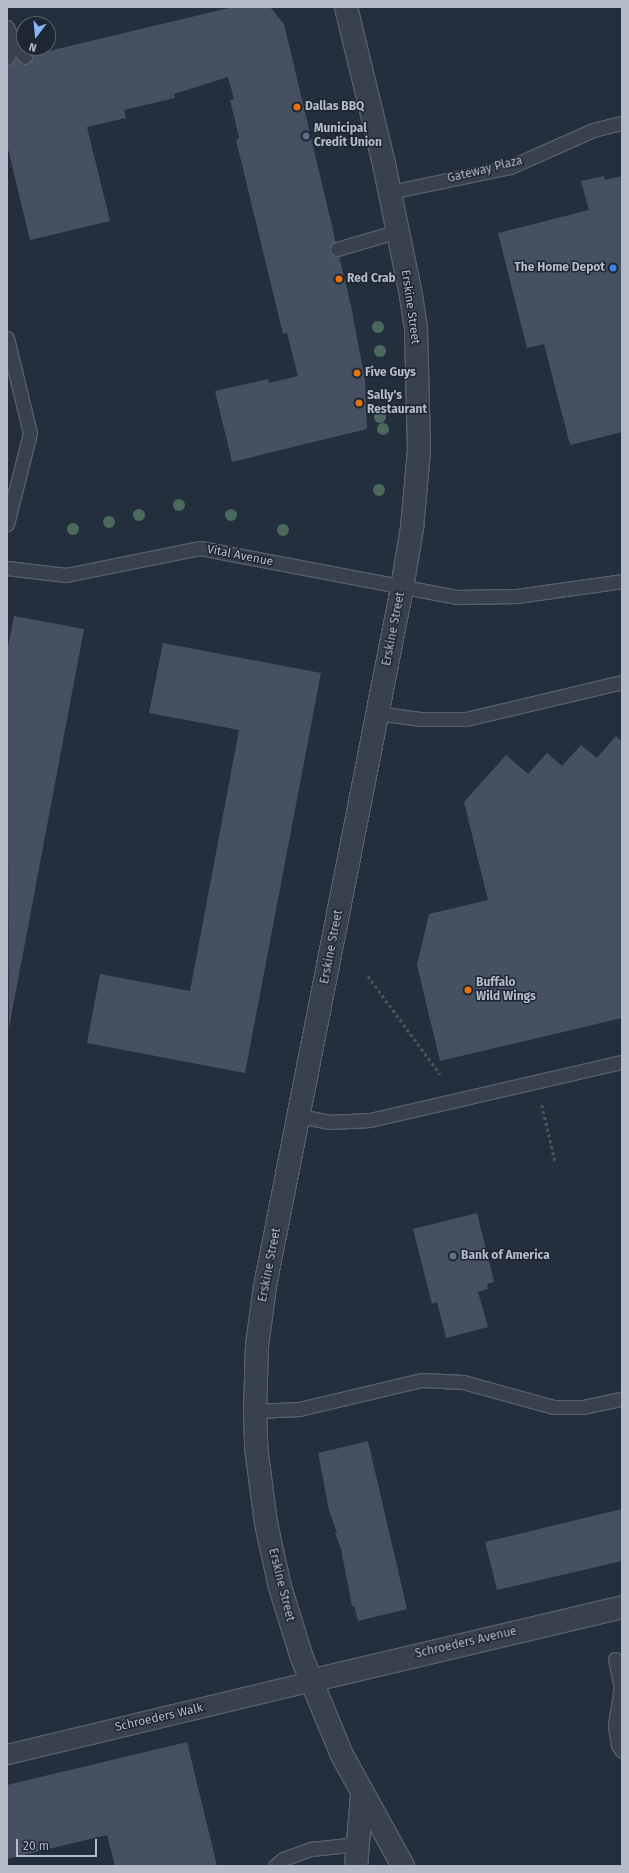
<!DOCTYPE html>
<style>
body{margin:0}
#map{position:relative;width:629px;height:1873px;overflow:hidden;background:#242f3e;font-family:"Fira Sans",sans-serif}
div>[style]{position:absolute}
.building>*{inset:0;background:#455162}
.path>*{height:2.5px;margin-top:-1.25px;transform-origin:0;background:repeating-linear-gradient(90deg,#44595c 0 3px,transparent 0 6px)}
.roads{filter:drop-shadow(1px 0 #565f6c) drop-shadow(-1px 0 #565f6c) drop-shadow(0 1px #565f6c) drop-shadow(0 -1px #565f6c)}
.service>*{height:13px;margin:-6.5px;padding:0 6.5px;transform-origin:6.5px;border-radius:6.5px;background:#38414e}
.pedestrian>*{height:19px;margin:-9.5px;padding:0 9.5px;transform-origin:9.5px;border-radius:9.5px;background:#38414e}
.minor>*{height:22px;margin:-11px;padding:0 11px;transform-origin:11px;border-radius:11px;background:#38414e}
.tertiary>*{height:22px;margin:-11px;padding:0 11px;transform-origin:11px;border-radius:11px;background:#38414e}
.trees>*{width:12px;height:12px;margin:-6px;border-radius:50%;background:#4b6a5d}
.dots>*{width:11px;height:11px;translate:-50% -50%;box-sizing:border-box;border:2px solid #1d2633;border-radius:50%}
span{translate:-50% -50%;white-space:nowrap;text-align:center;line-height:1.15;-webkit-text-stroke:3px #1d2633;paint-order:stroke}
.poi-label{font-size:12px;color:#b4bcc9;font-weight:700}
.left{translate:0 -50%;text-align:left}
.right{translate:-100% -50%;text-align:right}
.street-label{font-size:12px;color:#b4bcc9}
.frame{position:absolute;inset:0;border:8px solid #b4bcc9;pointer-events:none}
.north{position:absolute;left:16px;top:16px;width:40px;height:40px;box-sizing:border-box;background:#1d2633;border:1px solid #59626f;border-radius:50%;rotate:196deg;font-size:11px;font-weight:700;line-height:16px;text-align:center;color:#b4bcc9}
.north::after{content:'';display:block;margin:auto;width:14px;height:18px;background:#8ab4f8;clip-path:polygon(50% 0,100% 100%,50% 72%,0 100%)}
.scale{position:absolute;left:16px;top:1839px;width:81px;height:18px;box-sizing:border-box;border:2px solid #b4bcc9;border-top:0;padding-left:5px;font-size:12px;line-height:14px;white-space:nowrap;color:#b4bcc9;-webkit-text-stroke:3px #1d2633;paint-order:stroke}
</style>
<div id="map">
<div class="building">
<i style="clip-path:polygon(233px 7px,270px 7px,284px 24px,351px 306px,365px 380px,367px 429px,232px 462px,215px 391px,268px 379px,269px 383px,298px 376px,287px 333px,283px 334px,236px 140px,239px 138px,230px 100px,234px 99px,228px 77px,174px 94px,175px 98px,124px 110px,126px 118px,87px 127px,110px 221px,30px 240px,7px 145px,7px 61px)"></i>
<i style="clip-path:polygon(604px 176px,605px 180px,622px 176px,622px 432px,570px 445px,544px 344px,527px 348px,498px 233px,589px 210px,581px 181px)"></i>
<i style="clip-path:polygon(14px 616px,84px 629px,9px 1028px,7px 652px)"></i>
<i style="clip-path:polygon(163px 643px,321px 673px,245px 1073px,87px 1043px,100px 974px,190px 991px,239px 730px,149px 713px)"></i>
<i style="clip-path:polygon(616px 736px,622px 742px,622px 1018px,440px 1061px,417px 965px,429px 914px,488px 900px,464px 802px,506px 755px,528px 774px,547px 753px,562px 766px,581px 745px,597px 758px)"></i>
<i style="clip-path:polygon(477px 1213px,494px 1282px,487px 1284px,488px 1289px,478px 1292px,488px 1327px,446px 1338px,437px 1302px,432px 1304px,413px 1229px)"></i>
<i style="clip-path:polygon(368px 1441px,407px 1609px,358px 1621px,354px 1606px,352px 1606px,341px 1549px,335px 1533px,337px 1533px,329px 1510px,318px 1453px)"></i>
<i style="clip-path:polygon(622px 1509px,622px 1561px,497px 1590px,485px 1542px)"></i>
<i style="clip-path:polygon(187px 1742px,217px 1866px,115px 1866px,107px 1835px,7px 1859px,7px 1785px)"></i>
</div>
<div class="path">
<i style="left:368px;top:976px;width:122px;rotate:53.7deg"></i>
<i style="left:542px;top:1105px;width:57px;rotate:76.7deg"></i>
</div>
<div class="roads">
<div class="service">
<i style="left:7px;top:27px;width:16px;rotate:68deg"></i>
<i style="left:13px;top:42px;width:17px;rotate:111deg"></i>
<i style="left:13px;top:42px;width:19px;rotate:51deg"></i>
<i style="left:390px;top:192px;width:123px;rotate:-11.8deg"></i>
<i style="left:510px;top:167px;width:91px;rotate:-24deg"></i>
<i style="left:593px;top:130px;width:30px;rotate:-14deg"></i>
<i style="left:337px;top:249px;width:64px;rotate:-16.4deg"></i>
<i style="left:7px;top:338px;width:98px;rotate:76.4deg"></i>
<i style="left:30px;top:433px;width:94px;rotate:104.2deg"></i>
<i style="left:7px;top:568px;width:59px;rotate:6.8deg"></i>
<i style="left:66px;top:575px;width:137px;rotate:-11.4deg"></i>
<i style="left:200px;top:548px;width:262px;rotate:10.8deg"></i>
<i style="left:457px;top:597px;width:60px;rotate:-1deg"></i>
<i style="left:517px;top:596px;width:106px;rotate:-8.1deg"></i>
<i style="left:377px;top:713px;width:43px;rotate:7.9deg"></i>
<i style="left:420px;top:719px;width:46px"></i>
<i style="left:466px;top:719px;width:160px;rotate:-13.3deg"></i>
<i style="left:299px;top:1116px;width:31px;rotate:11deg"></i>
<i style="left:329px;top:1122px;width:41px;rotate:-2.8deg"></i>
<i style="left:370px;top:1120px;width:259px;rotate:-13deg"></i>
<i style="left:255px;top:1411px;width:44px;rotate:-2.6deg"></i>
<i style="left:299px;top:1409px;width:126px;rotate:-13.3deg"></i>
<i style="left:422px;top:1380px;width:41px;rotate:2.8deg"></i>
<i style="left:463px;top:1382px;width:94px;rotate:15.4deg"></i>
<i style="left:554px;top:1407px;width:29px"></i>
<i style="left:583px;top:1407px;width:40px;rotate:-12deg"></i>
<i style="left:615px;top:1659px;width:29px;rotate:78deg"></i>
<i style="left:621px;top:1687px;width:39px;rotate:99deg"></i>
<i style="left:615px;top:1726px;width:19px;rotate:81deg"></i>
<i style="left:618px;top:1745px;width:7px;rotate:56deg"></i>
<i style="left:275px;top:1866px;width:11px;rotate:-41deg"></i>
<i style="left:283px;top:1859px;width:30px;rotate:-20deg"></i>
<i style="left:311px;top:1849px;width:47px;rotate:-6.1deg"></i>
</div>
<div class="pedestrian">
<i style="left:7px;top:1754px;width:312px;rotate:-13.5deg"></i>
</div>
<div class="minor">
<i style="left:310px;top:1681px;width:321px;rotate:-13.3deg"></i>
</div>
<div class="tertiary">
<i style="left:346px;top:7px;width:162px;rotate:76.4deg"></i>
<i style="left:384px;top:164px;width:135px;rotate:78.4deg"></i>
<i style="left:411px;top:296px;width:31px;rotate:81deg"></i>
<i style="left:416px;top:327px;width:123px;rotate:88.6deg"></i>
<i style="left:419px;top:450px;width:78px;rotate:95.1deg"></i>
<i style="left:412px;top:528px;width:61px;rotate:99.5deg"></i>
<i style="left:402px;top:588px;width:711px;rotate:101.1deg"></i>
<i style="left:265px;top:1286px;width:61px;rotate:97.6deg"></i>
<i style="left:257px;top:1346px;width:65px;rotate:91.8deg"></i>
<i style="left:255px;top:1411px;width:36px;rotate:88deg"></i>
<i style="left:256px;top:1447px;width:77px;rotate:82.5deg"></i>
<i style="left:266px;top:1523px;width:66px;rotate:77.7deg"></i>
<i style="left:280px;top:1587px;width:74px;rotate:72.8deg"></i>
<i style="left:302px;top:1658px;width:105px;rotate:67.6deg"></i>
<i style="left:342px;top:1755px;width:127px;rotate:61.2deg"></i>
<i style="left:356px;top:1866px;width:70px;rotate:-85.1deg"></i>
</div>
</div>
<div class="trees">
<i style="left:378px;top:327px"></i>
<i style="left:380px;top:351px"></i>
<i style="left:380px;top:417px"></i>
<i style="left:383px;top:429px"></i>
<i style="left:379px;top:490px"></i>
<i style="left:179px;top:505px"></i>
<i style="left:139px;top:515px"></i>
<i style="left:231px;top:515px"></i>
<i style="left:109px;top:522px"></i>
<i style="left:73px;top:529px"></i>
<i style="left:283px;top:530px"></i>
</div>
<div class="dots">
<i style="left:297px;top:107px;background:#e8710a"></i>
<i style="left:306px;top:136px;background:#5c6f8a"></i>
<i style="left:613px;top:268px;background:#3f7fe0"></i>
<i style="left:339px;top:279px;background:#e8710a"></i>
<i style="left:357px;top:373px;background:#e8710a"></i>
<i style="left:359px;top:403px;background:#e8710a"></i>
<i style="left:468px;top:990px;background:#e8710a"></i>
<i style="left:453px;top:1256px;background:#5c6f8a"></i>
</div>
<div class="poi-label">
<span class="left" style="left:305px;top:107px">Dallas BBQ</span>
<span class="left" style="left:314px;top:136px">Municipal<br>Credit Union</span>
<span class="right" style="left:605px;top:268px">The Home Depot</span>
<span class="left" style="left:347px;top:279px">Red Crab</span>
<span class="left" style="left:365px;top:373px">Five Guys</span>
<span class="left" style="left:367px;top:403px">Sally's<br>Restaurant</span>
<span class="left" style="left:476px;top:990px">Buffalo<br>Wild Wings</span>
<span class="left" style="left:461px;top:1256px">Bank of America</span>
</div>
<div class="street-label">
<span style="left:485px;top:170px;rotate:-14deg">Gateway Plaza</span>
<span style="left:410px;top:307px;rotate:82deg">Erskine Street</span>
<span style="left:240px;top:556px;rotate:11deg">Vital Avenue</span>
<span style="left:394px;top:629px;rotate:-79deg">Erskine Street</span>
<span style="left:332px;top:947px;rotate:-79deg">Erskine Street</span>
<span style="left:270px;top:1265px;rotate:-79deg">Erskine Street</span>
<span style="left:281px;top:1585px;rotate:76deg">Erskine Street</span>
<span style="left:466px;top:1643px;rotate:-13deg">Schroeders Avenue</span>
<span style="left:159px;top:1718px;rotate:-13deg">Schroeders Walk</span>
</div>
<div class="frame"></div>
<div class="north">N</div>
<div class="scale">20 m</div>
</div>
